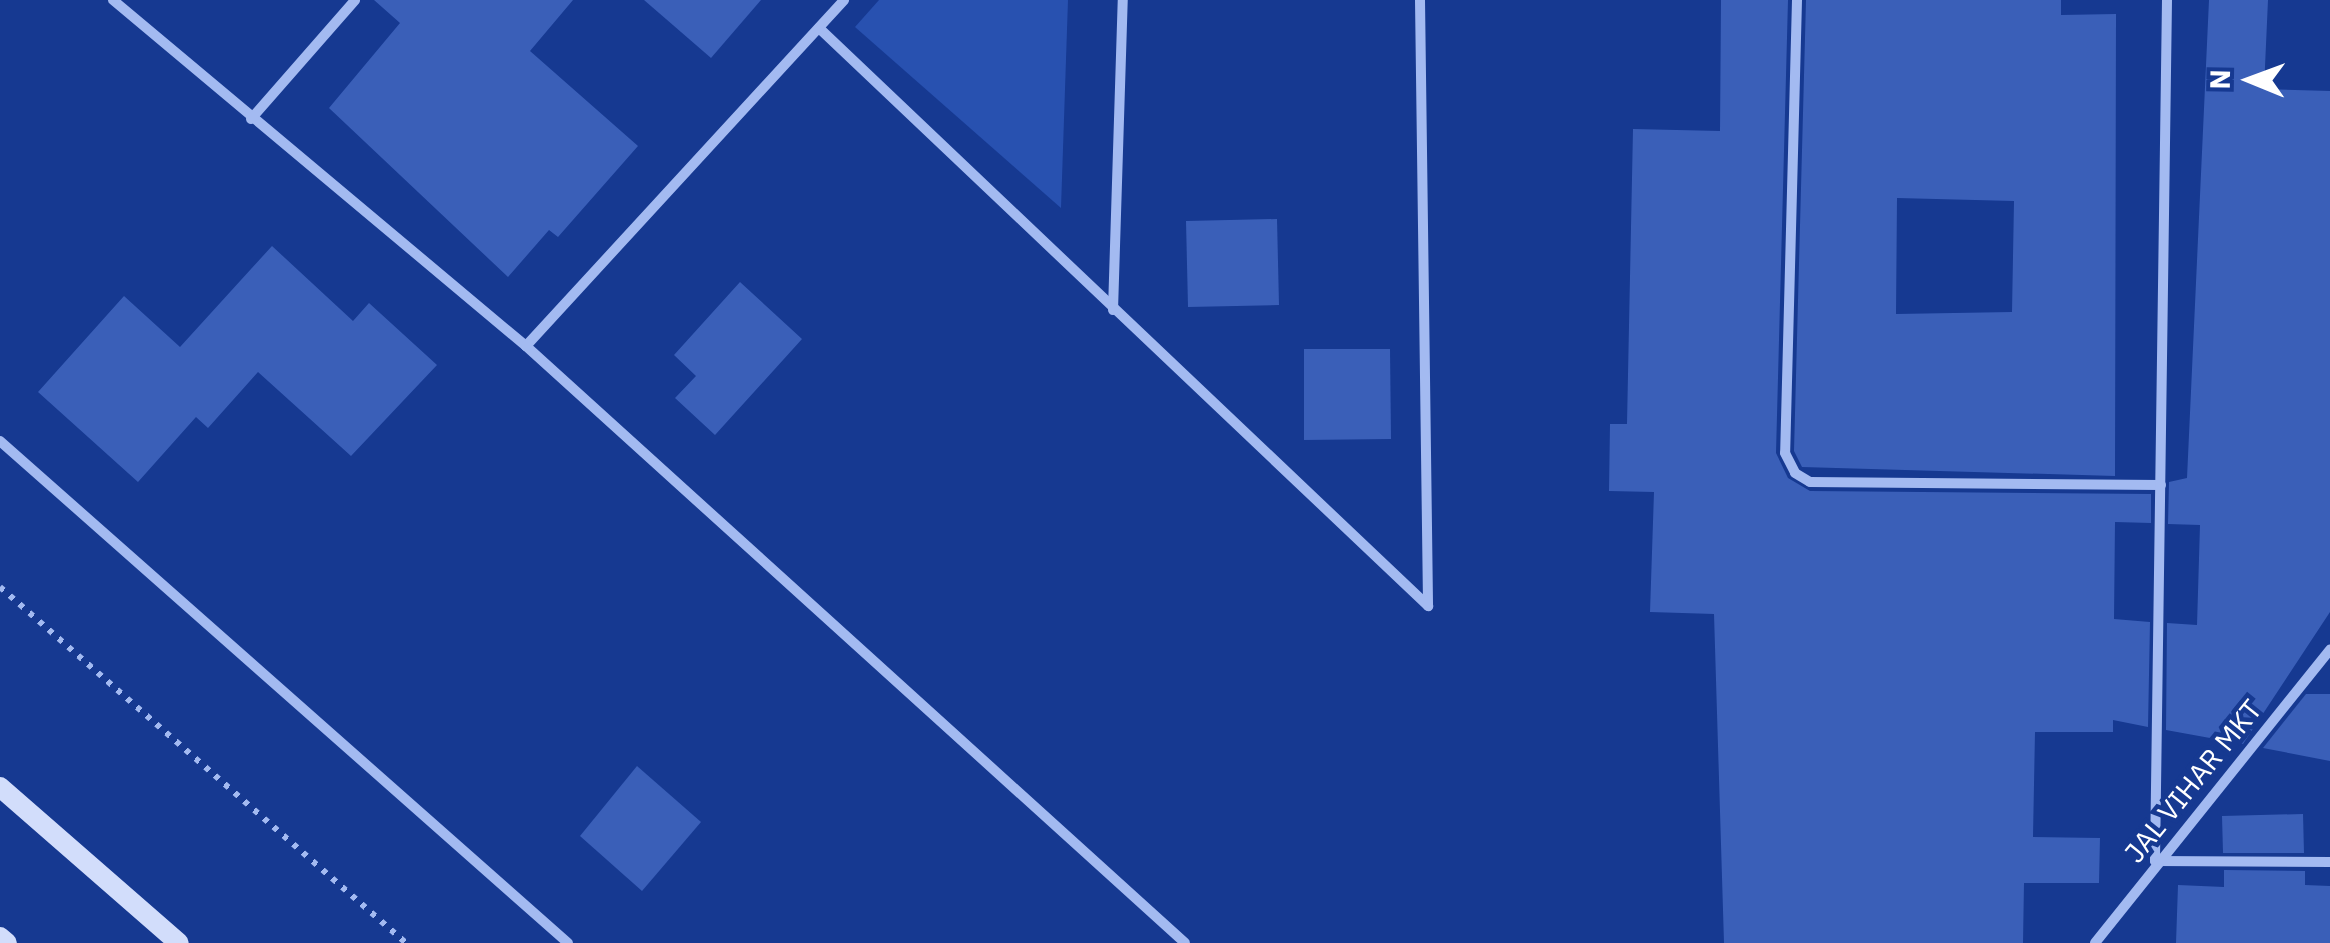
<!DOCTYPE html>
<style>
body{margin:0}
#map{position:relative;width:2330px;height:943px;overflow:hidden;background:#163991;font-family:"IBM Plex Sans",sans-serif}
div>[style]{position:absolute}
.green>*{inset:0;background:#2851b0}
.building>*{inset:0;background:#3a5fb8}
.path>*{height:6px;margin-top:-3px;transform-origin:0;background:repeating-linear-gradient(90deg,#a3baf1 0 5px,transparent 0 13px)}
.minor>*{height:10px;margin:-5px;padding:0 5px;transform-origin:5px;border-radius:5px;background:#a3baf1}
.secondary>*{height:20px;margin:-10px;padding:0 10px;transform-origin:10px;border-radius:10px;background:#d2ddfb}
span{translate:-50% -50%;white-space:nowrap;text-align:center;line-height:1.15;-webkit-text-stroke:9px #163991;paint-order:stroke}
.street-label{font-size:28px;color:#fff}
.north{position:absolute;left:2200px;top:30px;width:100px;height:100px;-webkit-text-stroke:8px #163991;paint-order:stroke;rotate:271deg;font-size:28px;font-weight:700;line-height:40px;text-align:center;color:#fff}
.north::after{content:'';display:block;margin:auto;width:35px;height:45px;background:#fff;clip-path:polygon(50% 0,100% 100%,50% 72%,0 100%)}
</style>
<div id="map">
<div class="green">
<i style="clip-path:polygon(879px 0,1068px 0,1061px 208px,855px 27px)"></i>
</div>
<div class="building">
<i style="clip-path:polygon(374px 0,573px 0,530px 51px,638px 146px,558px 237px,549px 230px,508px 277px,329px 108px,400px 23px)"></i>
<i style="clip-path:polygon(644px 0,761px 0,711px 58px)"></i>
<i style="clip-path:polygon(1721px 0,1788px 0,1776px 453px,1788px 478px,1810px 491px,2151px 494px,2151px 523px,2115px 522px,2114px 619px,2150px 622px,2148px 727px,2113px 720px,2113px 732px,2035px 732px,2033px 837px,2100px 838px,2099px 883px,2024px 883px,2023px 943px,1724px 943px,1714px 614px,1650px 612px,1654px 492px,1609px 491px,1610px 424px,1627px 424px,1633px 129px,1720px 131px)"></i>
<i style="clip-path:polygon(evenodd,1806px 0,2061px 0,2061px 15px,2116px 14px,2115px 476px,1802px 467px,1794px 451px,1806px 0,1897px 198px,2014px 201px,2012px 312px,1896px 314px,1897px 198px)"></i>
<i style="clip-path:polygon(2209px 0,2268px 0,2264px 89px,2330px 91px,2330px 612px,2243px 744px,2166px 730px,2167px 623px,2197px 625px,2200px 525px,2168px 524px,2169px 482px,2187px 478px)"></i>
<i style="clip-path:polygon(1277px 219px,1279px 305px,1188px 307px,1186px 221px)"></i>
<i style="clip-path:polygon(272px 246px,353px 321px,369px 303px,437px 365px,351px 456px,258px 372px,208px 428px,196px 417px,138px 482px,38px 392px,124px 296px,180px 347px)"></i>
<i style="clip-path:polygon(740px 282px,802px 339px,715px 435px,675px 398px,696px 376px,674px 355px)"></i>
<i style="clip-path:polygon(1304px 349px,1390px 349px,1391px 439px,1304px 440px)"></i>
<i style="clip-path:polygon(2306px 694px,2330px 694px,2330px 761px,2263px 748px)"></i>
<i style="clip-path:polygon(637px 766px,701px 822px,642px 891px,580px 836px)"></i>
<i style="clip-path:polygon(2303px 814px,2304px 853px,2223px 853px,2222px 816px)"></i>
<i style="clip-path:polygon(2224px 870px,2305px 871px,2305px 885px,2330px 886px,2330px 943px,2176px 943px,2178px 885px,2224px 887px)"></i>
</div>
<div class="path">
<i style="left:0;top:587px;width:540px;rotate:41.25deg"></i>
</div>
<div class="minor">
<i style="left:113px;top:0;width:539px;rotate:39.96deg"></i>
<i style="left:526px;top:346px;width:889px;rotate:42.17deg"></i>
<i style="left:1420px;top:0;width:606px;rotate:89.24deg"></i>
<i style="left:1797px;top:0;width:453px;rotate:91.5deg"></i>
<i style="left:1785px;top:453px;width:22px;rotate:63deg"></i>
<i style="left:1795px;top:473px;width:17px;rotate:31deg"></i>
<i style="left:1810px;top:482px;width:351px;rotate:0.5deg"></i>
<i style="left:2167px;top:0;width:861px;rotate:90.8deg"></i>
<i style="left:2155px;top:861px;width:175px;rotate:0.3deg"></i>
<i style="left:819px;top:28px;width:840px;rotate:43.5deg"></i>
<i style="left:251px;top:119px;width:158px;rotate:-48.8deg"></i>
<i style="left:1113px;top:310px;width:310px;rotate:-88.2deg"></i>
<i style="left:526px;top:346px;width:470px;rotate:-47.4deg"></i>
<i style="left:0;top:441px;width:758px;rotate:41.47deg"></i>
<i style="left:2095px;top:943px;width:376px;rotate:-51.3deg"></i>
</div>
<div class="secondary">
<i style="left:0;top:787px;width:237px;rotate:41.1deg"></i>
<i style="left:0;top:937px;width:9px;rotate:41deg"></i>
</div>
<div class="street-label">
<span style="left:2193px;top:781px;rotate:-51deg">JAL VIHAR MKT</span>
</div>
<div class="north">N</div>
</div>
